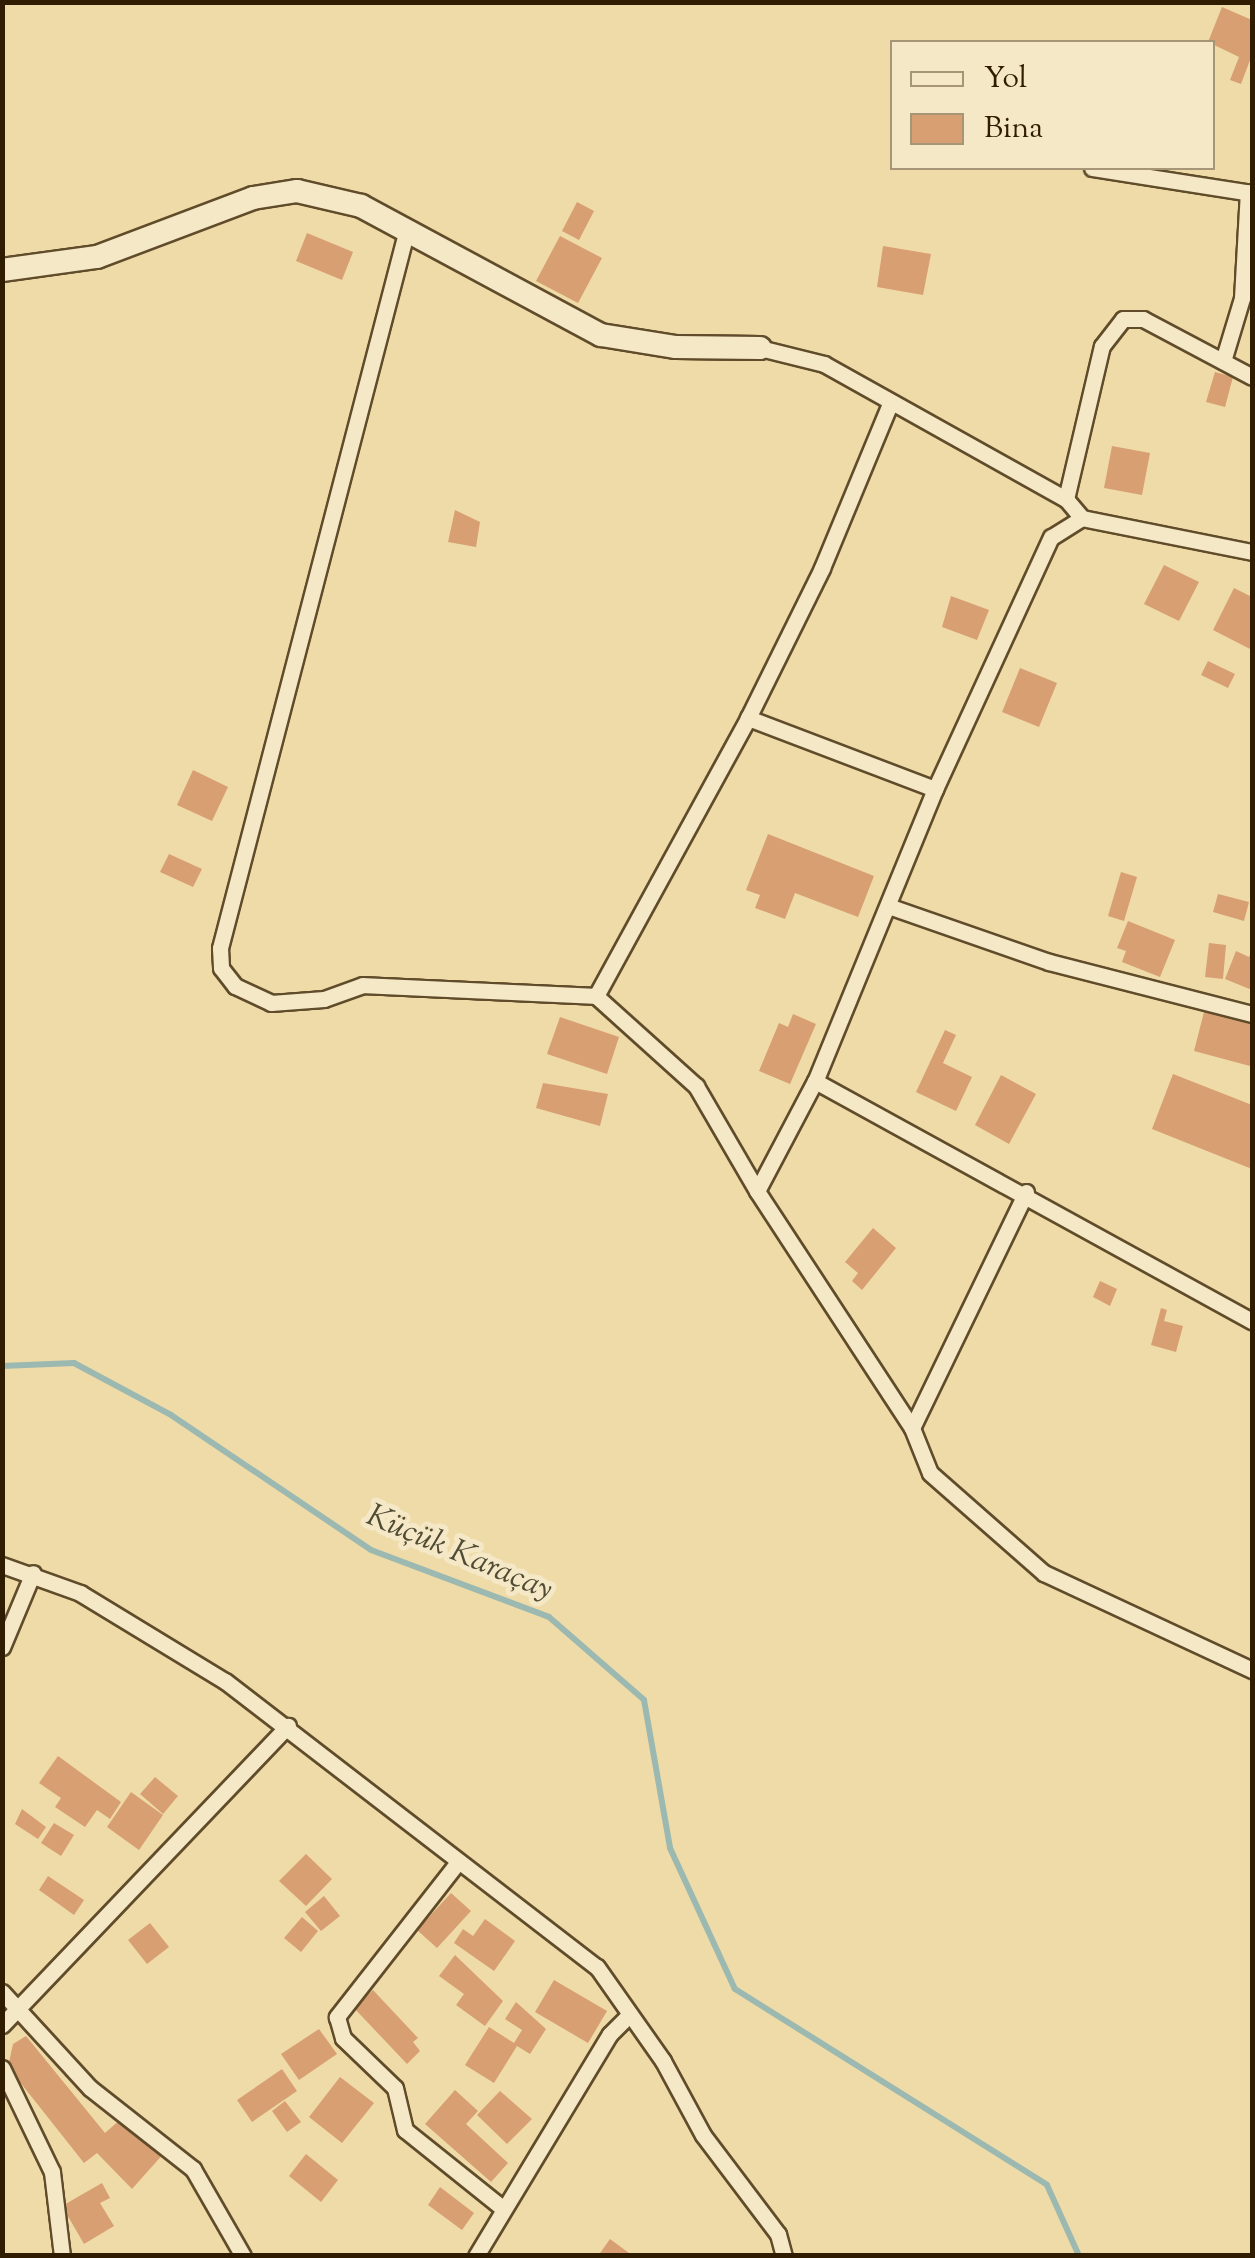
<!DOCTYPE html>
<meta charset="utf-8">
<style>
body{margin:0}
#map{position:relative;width:1255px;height:2258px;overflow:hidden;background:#efdba8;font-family:"Sorts Mill Goudy",serif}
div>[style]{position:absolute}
.stream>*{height:6px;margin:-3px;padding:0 3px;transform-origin:3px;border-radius:3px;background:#9cb9b1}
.building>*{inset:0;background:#d89f72}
.roads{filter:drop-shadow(2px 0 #604c2a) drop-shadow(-2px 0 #604c2a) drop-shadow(0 2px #604c2a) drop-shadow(0 -2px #604c2a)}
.street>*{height:15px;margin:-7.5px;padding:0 7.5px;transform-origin:7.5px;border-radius:7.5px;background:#f5e8c6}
.secondary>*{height:22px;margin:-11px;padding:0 11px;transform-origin:11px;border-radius:11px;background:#f5e8c6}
span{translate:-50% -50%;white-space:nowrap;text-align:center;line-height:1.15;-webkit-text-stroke:10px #f5e8c6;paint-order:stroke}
.water-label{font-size:32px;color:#504b35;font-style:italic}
.frame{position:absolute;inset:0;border:5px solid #301c00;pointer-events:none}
.legend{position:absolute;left:890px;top:40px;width:325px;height:130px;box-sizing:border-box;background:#f5e8c6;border:2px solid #a69677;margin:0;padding:12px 18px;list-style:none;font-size:30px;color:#301c00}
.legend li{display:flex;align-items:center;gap:20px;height:50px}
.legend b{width:50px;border:2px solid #a69677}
</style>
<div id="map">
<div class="stream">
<i style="left:2px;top:1366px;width:72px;rotate:-2.4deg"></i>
<i style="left:74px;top:1363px;width:110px;rotate:28.2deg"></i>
<i style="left:171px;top:1415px;width:241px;rotate:34deg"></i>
<i style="left:371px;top:1550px;width:190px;rotate:20.6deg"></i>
<i style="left:549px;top:1617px;width:126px;rotate:41.1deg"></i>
<i style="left:644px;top:1700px;width:150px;rotate:80deg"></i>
<i style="left:670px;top:1848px;width:155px;rotate:65.3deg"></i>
<i style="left:735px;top:1989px;width:368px;rotate:32.1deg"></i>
<i style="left:1047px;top:2185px;width:78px;rotate:65.7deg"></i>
</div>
<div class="building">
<i style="clip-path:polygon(1222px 7px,1252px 20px,1252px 55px,1241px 84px,1230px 80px,1239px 57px,1208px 42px)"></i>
<i style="clip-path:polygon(577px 202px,594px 211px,579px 240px,562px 231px)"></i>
<i style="clip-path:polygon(307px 233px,353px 252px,342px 280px,296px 261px)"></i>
<i style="clip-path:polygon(560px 236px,602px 258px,578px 303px,536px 281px)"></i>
<i style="clip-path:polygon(883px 246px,931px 254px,923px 295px,877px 287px)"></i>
<i style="clip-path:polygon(1215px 372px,1233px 377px,1225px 407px,1206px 402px)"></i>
<i style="clip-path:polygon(1112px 446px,1150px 453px,1142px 495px,1104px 488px)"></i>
<i style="clip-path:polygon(455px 510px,480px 522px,476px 547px,448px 542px)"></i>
<i style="clip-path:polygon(1164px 565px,1199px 582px,1179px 621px,1144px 604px)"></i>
<i style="clip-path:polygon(1234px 588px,1252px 597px,1252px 650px,1213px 630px)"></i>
<i style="clip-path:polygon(951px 596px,989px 610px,977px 640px,942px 627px)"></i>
<i style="clip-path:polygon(1208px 661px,1235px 674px,1228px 688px,1201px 675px)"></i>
<i style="clip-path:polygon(1020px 668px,1057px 683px,1039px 727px,1002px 712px)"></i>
<i style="clip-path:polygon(193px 770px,228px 787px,212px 821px,177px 805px)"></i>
<i style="clip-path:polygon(768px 834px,874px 876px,858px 917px,795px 893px,785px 919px,755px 908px,760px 895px,746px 890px)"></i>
<i style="clip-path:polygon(169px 854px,202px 869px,193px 887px,160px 872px)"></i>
<i style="clip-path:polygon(1121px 872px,1137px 877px,1124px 921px,1108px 916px)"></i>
<i style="clip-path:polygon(1218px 894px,1249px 902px,1244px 921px,1213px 912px)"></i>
<i style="clip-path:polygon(1128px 921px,1175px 940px,1160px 977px,1122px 962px,1126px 951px,1117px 948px)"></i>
<i style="clip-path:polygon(1209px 943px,1226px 945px,1223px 979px,1205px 977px)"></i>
<i style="clip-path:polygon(1252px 950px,1252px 990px,1225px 979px,1236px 951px,1249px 957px)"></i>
<i style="clip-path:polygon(1205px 1008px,1252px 1021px,1250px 1066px,1194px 1051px)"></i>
<i style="clip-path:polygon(793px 1014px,816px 1024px,790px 1084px,759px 1071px,779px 1023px,788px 1027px)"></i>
<i style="clip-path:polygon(560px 1017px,619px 1037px,607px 1074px,547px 1054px)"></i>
<i style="clip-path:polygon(945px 1030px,956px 1035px,943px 1063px,972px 1077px,956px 1111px,916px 1092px)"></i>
<i style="clip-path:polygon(1173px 1074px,1252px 1105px,1252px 1169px,1152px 1129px)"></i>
<i style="clip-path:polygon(1001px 1075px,1036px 1094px,1009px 1144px,975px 1125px)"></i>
<i style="clip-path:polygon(543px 1083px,608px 1094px,600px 1126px,536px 1108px)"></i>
<i style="clip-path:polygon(873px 1228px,896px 1248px,862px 1290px,852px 1281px,858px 1273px,845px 1262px)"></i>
<i style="clip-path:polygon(1100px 1281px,1117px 1289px,1110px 1306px,1093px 1297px)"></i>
<i style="clip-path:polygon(1161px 1308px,1167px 1310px,1164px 1321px,1183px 1326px,1176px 1352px,1151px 1345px)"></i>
<i style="clip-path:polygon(58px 1756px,121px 1802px,110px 1819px,97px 1810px,85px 1827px,55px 1807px,61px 1798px,39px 1783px)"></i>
<i style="clip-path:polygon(155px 1777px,178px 1796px,163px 1814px,140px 1794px)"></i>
<i style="clip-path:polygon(131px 1792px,163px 1815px,139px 1850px,107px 1827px)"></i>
<i style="clip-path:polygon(22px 1809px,46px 1827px,38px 1839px,15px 1824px)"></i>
<i style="clip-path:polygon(54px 1823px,74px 1835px,61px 1856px,41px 1843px)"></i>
<i style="clip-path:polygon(306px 1854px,332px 1879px,306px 1906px,279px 1881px)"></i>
<i style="clip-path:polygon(48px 1876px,84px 1900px,74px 1915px,39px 1890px)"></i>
<i style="clip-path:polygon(451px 1893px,471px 1911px,437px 1948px,417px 1930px)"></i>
<i style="clip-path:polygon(324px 1896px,340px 1916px,321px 1931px,305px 1912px)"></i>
<i style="clip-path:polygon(302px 1917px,318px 1931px,301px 1952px,284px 1938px)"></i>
<i style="clip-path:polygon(485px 1919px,515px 1941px,494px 1971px,454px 1943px,463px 1929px,473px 1936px)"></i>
<i style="clip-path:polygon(150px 1923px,169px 1947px,147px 1964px,128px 1940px)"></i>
<i style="clip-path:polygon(455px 1955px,503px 2001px,485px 2026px,456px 2005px,464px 1994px,439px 1976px)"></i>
<i style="clip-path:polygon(554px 1980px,607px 2011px,588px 2043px,535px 2012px)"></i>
<i style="clip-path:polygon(373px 1990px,418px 2038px,413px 2042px,420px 2051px,407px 2064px,354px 2008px)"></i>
<i style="clip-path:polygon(516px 2002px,546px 2029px,530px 2054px,517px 2046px,494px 2083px,465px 2065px,489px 2027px,514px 2043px,522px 2030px,505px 2019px)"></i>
<i style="clip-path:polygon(319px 2029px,337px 2054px,299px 2080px,281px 2054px)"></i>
<i style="clip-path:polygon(26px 2036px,105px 2133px,122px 2118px,165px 2152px,132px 2189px,97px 2153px,84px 2163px,8px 2067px,13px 2044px)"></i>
<i style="clip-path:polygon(282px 2069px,297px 2091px,252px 2122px,237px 2100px)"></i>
<i style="clip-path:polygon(340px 2077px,374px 2103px,342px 2143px,309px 2117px)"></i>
<i style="clip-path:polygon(455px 2090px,478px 2111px,466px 2124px,508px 2163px,491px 2182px,425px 2124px)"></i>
<i style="clip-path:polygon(500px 2091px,532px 2119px,507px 2144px,477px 2115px)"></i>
<i style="clip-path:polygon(285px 2101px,301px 2122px,287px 2132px,272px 2111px)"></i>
<i style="clip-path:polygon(306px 2154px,338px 2180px,321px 2202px,289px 2176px)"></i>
<i style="clip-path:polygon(102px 2183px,110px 2198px,100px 2203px,114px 2226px,84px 2244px,62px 2206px)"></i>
<i style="clip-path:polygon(440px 2187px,474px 2213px,462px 2230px,428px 2205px)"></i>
<i style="clip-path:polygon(610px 2239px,633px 2256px,598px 2256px)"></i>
</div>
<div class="roads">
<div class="street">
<i style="left:1092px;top:168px;width:162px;rotate:8.9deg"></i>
<i style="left:406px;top:233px;width:739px;rotate:104.58deg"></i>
<i style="left:220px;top:948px;width:20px;rotate:87deg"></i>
<i style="left:221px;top:968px;width:23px;rotate:52deg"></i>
<i style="left:235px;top:986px;width:40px;rotate:25deg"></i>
<i style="left:271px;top:1003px;width:53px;rotate:-4.3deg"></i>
<i style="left:324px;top:999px;width:41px;rotate:-19.7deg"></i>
<i style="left:363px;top:985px;width:233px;rotate:2.7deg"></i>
<i style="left:596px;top:996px;width:135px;rotate:42deg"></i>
<i style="left:696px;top:1086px;width:121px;rotate:59.8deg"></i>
<i style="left:760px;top:348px;width:66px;rotate:14deg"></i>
<i style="left:824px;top:364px;width:277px;rotate:29.2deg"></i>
<i style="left:1066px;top:499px;width:25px;rotate:50deg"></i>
<i style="left:1223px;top:361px;width:66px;rotate:-73.2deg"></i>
<i style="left:1242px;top:298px;width:106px;rotate:-86.8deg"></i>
<i style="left:1066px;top:499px;width:157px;rotate:-76.8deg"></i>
<i style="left:1102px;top:346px;width:34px;rotate:-52deg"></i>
<i style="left:1123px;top:319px;width:20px"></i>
<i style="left:1143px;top:319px;width:123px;rotate:28deg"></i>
<i style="left:1252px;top:552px;width:173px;rotate:-168.7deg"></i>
<i style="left:1082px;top:518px;width:36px;rotate:148deg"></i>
<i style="left:1051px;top:537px;width:277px;rotate:114.7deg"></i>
<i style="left:935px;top:789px;width:316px;rotate:112.3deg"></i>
<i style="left:815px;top:1081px;width:124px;rotate:117.8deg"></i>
<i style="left:757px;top:1191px;width:283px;rotate:56.8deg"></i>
<i style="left:912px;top:1428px;width:48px;rotate:68.2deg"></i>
<i style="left:930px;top:1473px;width:152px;rotate:41.3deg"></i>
<i style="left:1044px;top:1573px;width:230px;rotate:25deg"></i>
<i style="left:748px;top:718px;width:200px;rotate:20.8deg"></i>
<i style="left:891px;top:907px;width:167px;rotate:19.2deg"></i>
<i style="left:1049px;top:962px;width:210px;rotate:14.4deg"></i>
<i style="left:596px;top:996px;width:317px;rotate:-61.3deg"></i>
<i style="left:748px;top:718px;width:167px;rotate:-63.7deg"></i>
<i style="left:822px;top:568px;width:175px;rotate:-67.5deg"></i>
<i style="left:815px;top:1081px;width:499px;rotate:28.8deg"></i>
<i style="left:912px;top:1428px;width:262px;rotate:-64.2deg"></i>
<i style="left:2px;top:1565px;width:83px;rotate:19.7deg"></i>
<i style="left:80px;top:1593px;width:170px;rotate:31.3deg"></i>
<i style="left:225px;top:1681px;width:469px;rotate:37.6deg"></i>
<i style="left:597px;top:1967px;width:115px;rotate:54.9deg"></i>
<i style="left:663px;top:2061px;width:84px;rotate:61.6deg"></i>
<i style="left:703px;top:2135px;width:124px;rotate:52.9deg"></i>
<i style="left:778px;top:2234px;width:23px;rotate:75deg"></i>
<i style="left:2px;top:1647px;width:80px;rotate:-67.3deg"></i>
<i style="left:458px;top:1862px;width:197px;rotate:128deg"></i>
<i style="left:337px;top:2017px;width:22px;rotate:74deg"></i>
<i style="left:343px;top:2038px;width:72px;rotate:43.9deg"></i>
<i style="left:395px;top:2088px;width:43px;rotate:76.6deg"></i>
<i style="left:405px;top:2130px;width:123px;rotate:38.7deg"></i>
<i style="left:2px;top:1992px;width:130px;rotate:47.5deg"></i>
<i style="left:90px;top:2088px;width:131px;rotate:38.2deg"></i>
<i style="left:193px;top:2169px;width:100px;rotate:60.1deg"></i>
<i style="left:2px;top:2025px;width:414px;rotate:-46.3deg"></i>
<i style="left:2px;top:2068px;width:115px;rotate:64.3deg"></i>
<i style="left:52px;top:2172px;width:85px;rotate:83.2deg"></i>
<i style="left:476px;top:2256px;width:259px;rotate:-58.9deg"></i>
<i style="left:610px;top:2034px;width:28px;rotate:-45deg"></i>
</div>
<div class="secondary">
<i style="left:2px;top:270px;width:96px;rotate:-7.8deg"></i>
<i style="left:97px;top:257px;width:167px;rotate:-20.7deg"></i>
<i style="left:253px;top:198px;width:45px;rotate:-9deg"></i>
<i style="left:297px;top:191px;width:66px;rotate:13.2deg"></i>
<i style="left:361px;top:206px;width:272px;rotate:28.3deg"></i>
<i style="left:601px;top:335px;width:76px;rotate:9.1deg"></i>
<i style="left:676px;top:347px;width:84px;rotate:0.7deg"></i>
</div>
</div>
<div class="water-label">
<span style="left:459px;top:1554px;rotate:23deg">Küçük Karaçay</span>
</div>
<div class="frame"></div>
<ul class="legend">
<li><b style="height:12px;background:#f5e8c6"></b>Yol</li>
<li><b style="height:28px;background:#d89f72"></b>Bina</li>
</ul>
</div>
